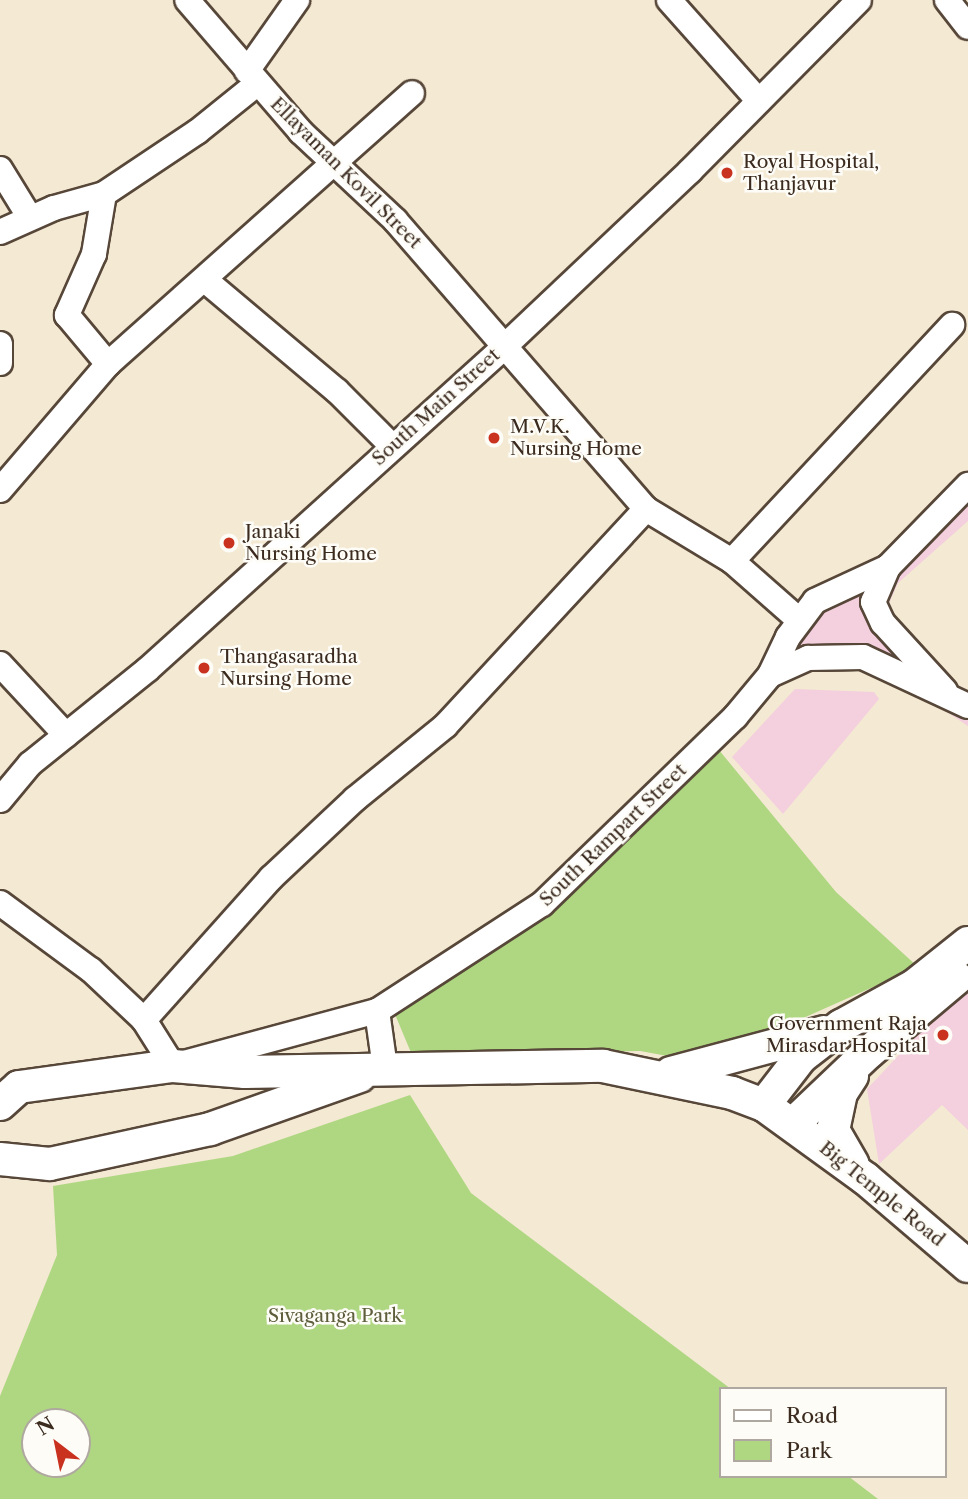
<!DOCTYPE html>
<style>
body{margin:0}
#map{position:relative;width:968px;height:1499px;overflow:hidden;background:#f4e9d3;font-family:"Libre Caslon Text",serif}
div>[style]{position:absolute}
.built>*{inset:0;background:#f4cfdd}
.green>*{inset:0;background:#afd782}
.roads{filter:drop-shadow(2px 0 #574739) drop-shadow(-2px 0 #574739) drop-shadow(0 2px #574739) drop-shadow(0 -2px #574739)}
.minor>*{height:24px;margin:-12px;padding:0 12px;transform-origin:12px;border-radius:12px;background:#fff}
.major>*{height:32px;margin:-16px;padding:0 16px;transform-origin:16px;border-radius:16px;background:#fff}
.dots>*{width:19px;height:19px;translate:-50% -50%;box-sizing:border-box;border:4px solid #fdfcf7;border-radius:50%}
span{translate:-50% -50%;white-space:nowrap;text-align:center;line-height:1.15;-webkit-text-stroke:5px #fdfcf7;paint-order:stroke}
.poi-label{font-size:19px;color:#3b2a1e}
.left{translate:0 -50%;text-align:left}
.right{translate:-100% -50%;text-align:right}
.street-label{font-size:19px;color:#3b2a1e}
.park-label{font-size:19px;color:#5e5e3c}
.legend{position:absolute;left:719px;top:1387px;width:228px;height:91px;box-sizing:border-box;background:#fdfcf7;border:2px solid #afa8a0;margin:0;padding:9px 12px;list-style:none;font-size:21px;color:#3b2a1e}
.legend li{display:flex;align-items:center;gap:14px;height:35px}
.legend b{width:35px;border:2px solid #afa8a0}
.north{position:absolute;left:21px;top:1408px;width:70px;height:70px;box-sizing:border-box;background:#fdfcf7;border:2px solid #afa8a0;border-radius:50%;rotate:328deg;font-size:19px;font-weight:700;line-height:28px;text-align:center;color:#3b2a1e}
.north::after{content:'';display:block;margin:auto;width:24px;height:32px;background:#c8321e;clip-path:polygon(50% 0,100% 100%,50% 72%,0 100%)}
</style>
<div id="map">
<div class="built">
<i style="clip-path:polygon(968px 470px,968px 521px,898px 583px,887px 608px,890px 630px,968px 699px,968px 726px,909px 687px,838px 660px,774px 687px,797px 640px,817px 622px,837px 592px,880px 564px)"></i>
<i style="clip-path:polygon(795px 689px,874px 692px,879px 699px,783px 814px,732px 757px)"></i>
<i style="clip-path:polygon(968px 981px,968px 1130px,942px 1105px,879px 1164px,867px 1089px)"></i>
</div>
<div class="green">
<i style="clip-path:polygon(714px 744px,836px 892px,918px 967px,774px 1031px,673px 1057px,640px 1051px,412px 1055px,394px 1012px,476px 959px)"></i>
<i style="clip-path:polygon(evenodd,410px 1095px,471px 1193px,731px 1389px,721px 1389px,721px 1476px,848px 1476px,878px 1499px,0 1499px,0 1396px,57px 1255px,53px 1186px,233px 1156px,410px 1095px,35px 1422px,77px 1422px,77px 1464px,35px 1464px,35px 1422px)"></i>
</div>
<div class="roads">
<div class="minor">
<i style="left:669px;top:0;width:135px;rotate:48.3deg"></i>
<i style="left:947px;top:0;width:34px;rotate:52deg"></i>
<i style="left:247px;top:71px;width:87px;rotate:-54.8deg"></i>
<i style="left:0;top:169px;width:57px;rotate:58.5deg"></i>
<i style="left:104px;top:194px;width:61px;rotate:99.5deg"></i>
<i style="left:94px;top:254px;width:67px;rotate:113.9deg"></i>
<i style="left:67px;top:315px;width:64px;rotate:50.1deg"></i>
<i style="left:0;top:232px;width:59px;rotate:-24deg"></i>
<i style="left:54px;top:208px;width:52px;rotate:-15.6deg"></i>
<i style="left:104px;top:194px;width:112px;rotate:-33.7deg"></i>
<i style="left:197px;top:132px;width:78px;rotate:-38.8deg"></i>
<i style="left:205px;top:280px;width:172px;rotate:40.1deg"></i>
<i style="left:337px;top:391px;width:78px;rotate:45deg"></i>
<i style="left:0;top:344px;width:19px;rotate:90deg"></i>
<i style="left:0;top:490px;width:166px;rotate:-49.4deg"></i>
<i style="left:108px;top:364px;width:407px;rotate:-41.7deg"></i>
<i style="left:646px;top:509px;width:100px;rotate:31.2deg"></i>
<i style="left:732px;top:561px;width:89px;rotate:41.4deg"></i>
<i style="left:732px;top:561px;width:323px;rotate:-47deg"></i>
<i style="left:888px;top:567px;width:38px;rotate:113deg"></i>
<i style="left:873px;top:602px;width:23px;rotate:65deg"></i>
<i style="left:883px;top:623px;width:92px;rotate:47.6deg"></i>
<i style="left:0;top:664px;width:97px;rotate:47.1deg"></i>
<i style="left:770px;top:675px;width:42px;rotate:-24.1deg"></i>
<i style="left:808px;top:658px;width:55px;rotate:-1deg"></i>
<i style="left:863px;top:657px;width:116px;rotate:25deg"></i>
<i style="left:0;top:800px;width:47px;rotate:-50.2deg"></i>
<i style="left:30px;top:764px;width:151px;rotate:-38.8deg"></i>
<i style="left:148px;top:669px;width:483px;rotate:-42.1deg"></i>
<i style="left:506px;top:345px;width:253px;rotate:-43.4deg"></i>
<i style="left:690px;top:171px;width:240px;rotate:-45.3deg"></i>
<i style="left:0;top:903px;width:113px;rotate:36.4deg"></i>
<i style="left:91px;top:970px;width:73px;rotate:43.3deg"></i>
<i style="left:144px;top:1020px;width:54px;rotate:57.8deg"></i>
<i style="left:173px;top:1066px;width:211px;rotate:-15.1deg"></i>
<i style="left:377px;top:1011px;width:197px;rotate:-33deg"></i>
<i style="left:542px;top:904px;width:269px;rotate:-44.1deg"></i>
<i style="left:735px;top:717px;width:55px;rotate:-50.2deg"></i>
<i style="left:770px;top:675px;width:42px;rotate:-64.7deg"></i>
<i style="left:788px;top:637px;width:45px;rotate:-53.1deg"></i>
<i style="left:815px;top:601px;width:81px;rotate:-25deg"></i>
<i style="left:888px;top:567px;width:115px;rotate:-45.7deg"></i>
<i style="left:377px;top:1011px;width:58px;rotate:82deg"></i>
<i style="left:144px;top:1020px;width:191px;rotate:-48.2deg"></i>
<i style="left:271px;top:878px;width:115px;rotate:-43.2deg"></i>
<i style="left:355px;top:799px;width:116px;rotate:-39deg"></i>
<i style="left:445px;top:726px;width:296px;rotate:-47.2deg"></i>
<i style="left:646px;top:509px;width:383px;rotate:-131deg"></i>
<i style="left:395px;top:220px;width:129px;rotate:-136.9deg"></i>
<i style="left:301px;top:132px;width:174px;rotate:-130.8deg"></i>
</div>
<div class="major">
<i style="left:671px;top:1073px;width:158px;rotate:-15deg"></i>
<i style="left:852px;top:1076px;width:20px;rotate:123deg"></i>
<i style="left:841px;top:1093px;width:38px;rotate:102deg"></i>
<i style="left:833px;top:1130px;width:39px;rotate:60deg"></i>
<i style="left:0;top:1104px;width:25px;rotate:-42deg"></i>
<i style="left:19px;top:1087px;width:155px;rotate:-7.8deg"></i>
<i style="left:173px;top:1066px;width:72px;rotate:4.8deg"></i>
<i style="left:245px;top:1072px;width:358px;rotate:-1deg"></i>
<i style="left:603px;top:1066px;width:132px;rotate:11.8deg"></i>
<i style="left:732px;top:1093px;width:34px;rotate:21deg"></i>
<i style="left:764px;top:1105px;width:126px;rotate:36deg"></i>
<i style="left:866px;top:1179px;width:134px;rotate:40.5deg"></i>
<i style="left:764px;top:1105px;width:61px;rotate:-52.4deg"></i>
<i style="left:801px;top:1057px;width:51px;rotate:-37.8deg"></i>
<i style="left:841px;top:1026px;width:83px;rotate:-28.7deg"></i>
<i style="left:914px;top:986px;width:69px;rotate:-38.5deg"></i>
<i style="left:793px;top:1124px;width:105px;rotate:-43.5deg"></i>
<i style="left:869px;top:1052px;width:115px;rotate:-40.1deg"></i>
<i style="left:0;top:1159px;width:50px;rotate:5.7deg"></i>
<i style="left:50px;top:1164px;width:164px;rotate:-12.3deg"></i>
<i style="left:210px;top:1129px;width:159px;rotate:-19.5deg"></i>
</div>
</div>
<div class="dots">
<i style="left:727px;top:173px;background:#c8321e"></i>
<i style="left:494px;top:438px;background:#c8321e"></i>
<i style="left:229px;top:543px;background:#c8321e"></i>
<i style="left:204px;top:668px;background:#c8321e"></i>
<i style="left:943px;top:1035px;background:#c8321e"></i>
</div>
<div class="poi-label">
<span class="left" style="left:743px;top:173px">Royal Hospital,<br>Thanjavur</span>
<span class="left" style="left:510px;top:438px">M.V.K.<br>Nursing Home</span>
<span class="left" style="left:245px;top:543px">Janaki<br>Nursing Home</span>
<span class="left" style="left:220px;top:668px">Thangasaradha<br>Nursing Home</span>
<span class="right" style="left:927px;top:1035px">Government Raja<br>Mirasdar Hospital</span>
</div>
<div class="street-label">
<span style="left:346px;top:173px;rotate:45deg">Ellayaman Kovil Street</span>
<span style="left:436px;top:407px;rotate:-42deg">South Main Street</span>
<span style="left:613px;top:835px;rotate:-44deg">South Rampart Street</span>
<span style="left:882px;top:1194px;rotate:39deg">Big Temple Road</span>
</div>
<div class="park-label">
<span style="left:335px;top:1316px">Sivaganga Park</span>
</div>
<ul class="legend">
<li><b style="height:9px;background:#fff"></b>Road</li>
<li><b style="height:19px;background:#afd782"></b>Park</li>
</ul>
<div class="north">N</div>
</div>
